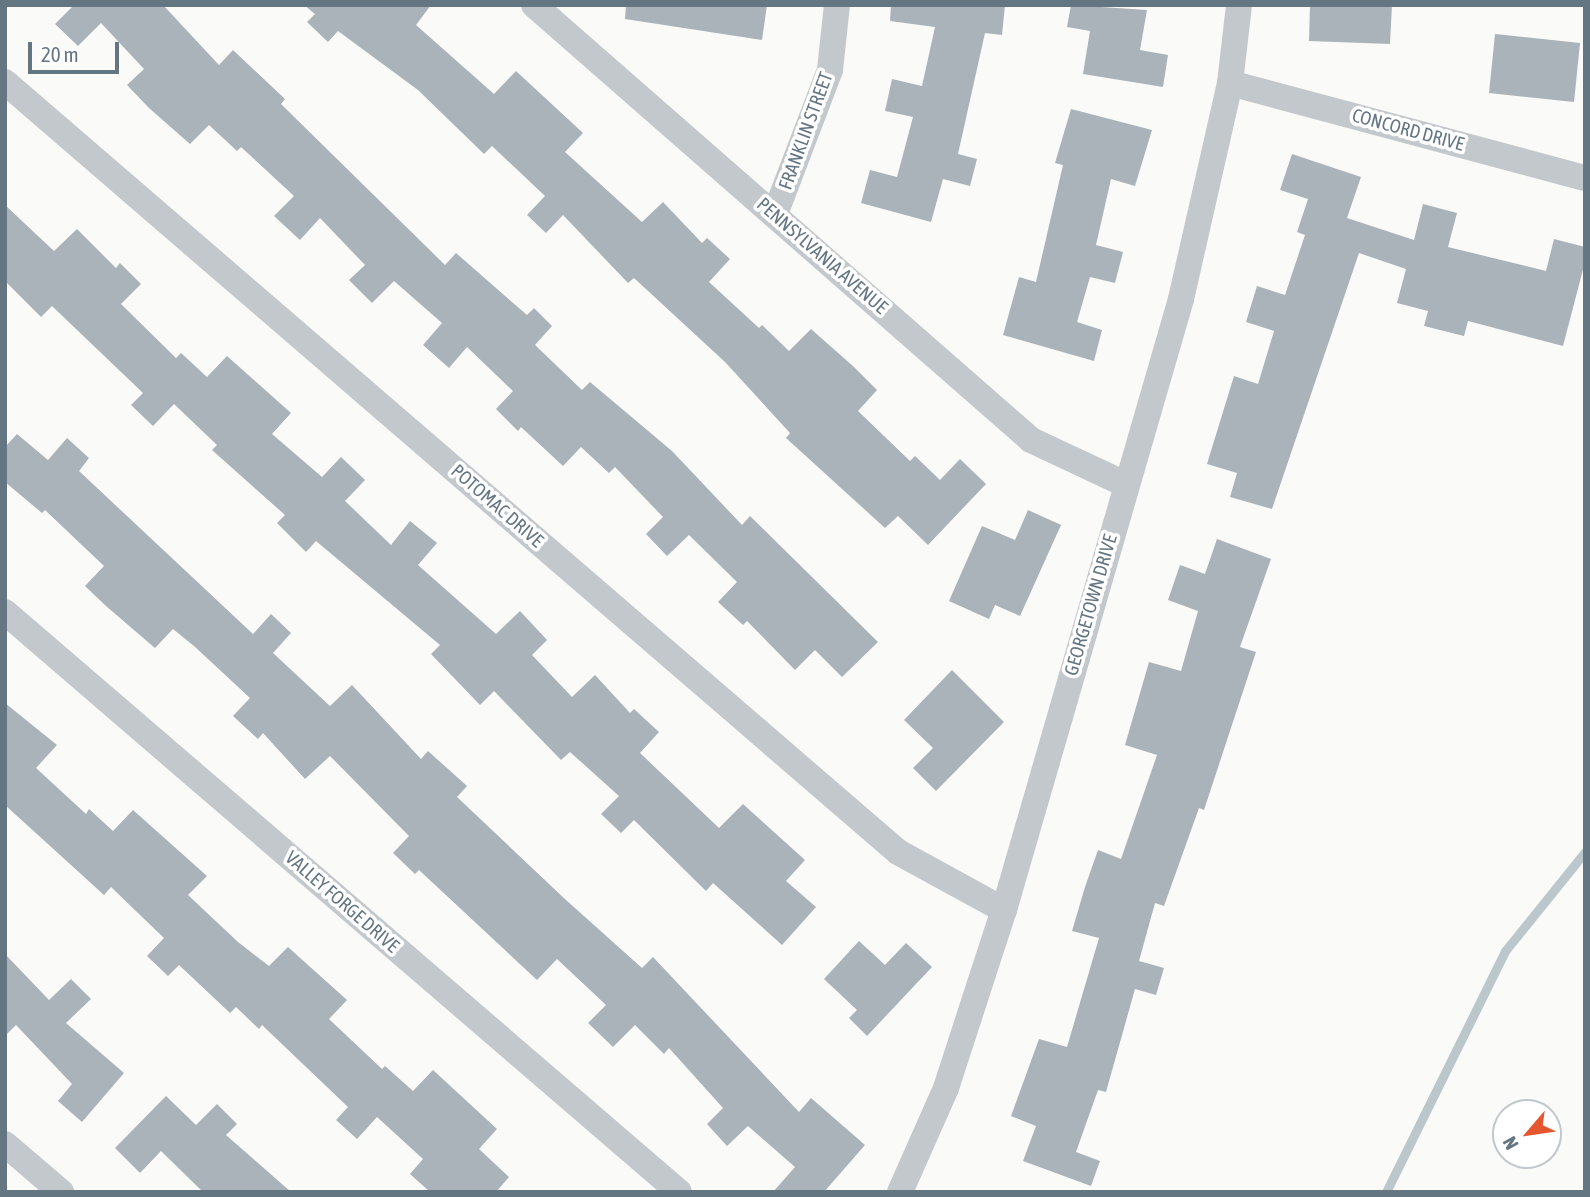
<!DOCTYPE html>
<style>
body{margin:0}
#map{position:relative;width:1590px;height:1197px;overflow:hidden;background:#fafaf8;font-family:"Asap Condensed",sans-serif}
div>[style]{position:absolute}
.stream>*{height:9px;margin:-4.5px;padding:0 4.5px;transform-origin:4.5px;border-radius:4.5px;background:#bbc7cb}
.building>*{inset:0;background:#aab3b9}
.street>*{height:26px;margin:-13px;padding:0 13px;transform-origin:13px;border-radius:13px;background:#c3c8cc}
span{translate:-50% -50%;white-space:nowrap;text-align:center;line-height:1.15;-webkit-text-stroke:7px #fff;paint-order:stroke}
.street-label{font-size:19px;color:#657683}
.frame{position:absolute;inset:0;border:7px solid #657683;pointer-events:none}
.north{position:absolute;left:1492px;top:1099px;width:70px;height:70px;box-sizing:border-box;background:#fff;border:2px solid #c1c8cd;border-radius:50%;rotate:241deg;font-size:19px;font-weight:700;line-height:28px;text-align:center;color:#657683}
.north::after{content:'';display:block;margin:auto;width:24px;height:32px;background:#e4572e;clip-path:polygon(50% 0,100% 100%,50% 72%,0 100%)}
.scale{position:absolute;left:28px;top:42px;width:91px;height:32px;box-sizing:border-box;border:4px solid #657683;border-top:0;padding-left:9px;font-size:21px;line-height:24px;white-space:nowrap;color:#657683;-webkit-text-stroke:5px #fff;paint-order:stroke}
</style>
<div id="map">
<div class="stream">
<i style="left:1386px;top:1192px;width:269px;rotate:-63.7deg"></i>
<i style="left:1505px;top:951px;width:127px;rotate:-51.1deg"></i>
</div>
<div class="building">
<i style="clip-path:polygon(74px 5px,163px 5px,219px 65px,233px 50px,285px 99px,281px 104px,445px 265px,456px 253px,527px 315px,534px 308px,552px 326px,535px 345px,582px 390px,590px 382px,672px 451px,742px 525px,750px 516px,878px 642px,842px 677px,815px 650px,795px 670px,747px 621px,743px 625px,718px 602px,737px 582px,689px 535px,667px 556px,646px 534px,663px 517px,615px 467px,609px 473px,581px 447px,563px 466px,521px 427px,518px 431px,496px 409px,513px 391px,467px 347px,449px 368px,423px 345px,442px 323px,394px 281px,372px 303px,349px 280px,365px 265px,320px 218px,300px 240px,274px 216px,294px 196px,241px 147px,237px 151px,209px 125px,190px 144px,149px 108px,127px 85px,144px 69px,101px 23px,78px 46px,55px 24px)"></i>
<i style="clip-path:polygon(304px 5px,431px 5px,416px 25px,494px 94px,516px 71px,583px 133px,565px 152px,642px 222px,663px 202px,702px 243px,707px 238px,730px 259px,709px 282px,759px 328px,762px 325px,789px 351px,811px 329px,854px 367px,877px 390px,858px 411px,910px 461px,915px 456px,940px 480px,960px 459px,986px 484px,928px 545px,898px 516px,885px 528px,786px 438px,790px 433px,725px 362px,634px 278px,628px 283px,563px 215px,546px 233px,527px 215px,545px 196px,492px 146px,484px 154px,418px 90px,338px 31px,328px 42px,307px 22px,315px 14px)"></i>
<i style="clip-path:polygon(626px 5px,767px 5px,762px 40px,625px 19px)"></i>
<i style="clip-path:polygon(891px 5px,1005px 5px,1002px 35px,985px 33px,958px 154px,977px 159px,970px 186px,943px 179px,931px 222px,861px 203px,870px 170px,897px 177px,913px 117px,885px 111px,892px 79px,922px 86px,935px 27px,890px 21px)"></i>
<i style="clip-path:polygon(1071px 5px,1147px 10px,1140px 50px,1168px 55px,1163px 87px,1083px 74px,1090px 31px,1067px 27px)"></i>
<i style="clip-path:polygon(1310px 5px,1392px 5px,1390px 44px,1309px 41px)"></i>
<i style="clip-path:polygon(1495px 34px,1580px 43px,1574px 102px,1489px 93px)"></i>
<i style="clip-path:polygon(1071px 109px,1152px 130px,1135px 186px,1111px 179px,1096px 245px,1123px 252px,1115px 283px,1090px 277px,1077px 322px,1102px 330px,1094px 361px,1003px 335px,1019px 277px,1036px 282px,1063px 165px,1055px 163px)"></i>
<i style="clip-path:polygon(1292px 154px,1361px 177px,1347px 218px,1414px 240px,1423px 204px,1457px 213px,1448px 247px,1546px 271px,1554px 239px,1585px 247px,1585px 262px,1563px 346px,1468px 321px,1464px 336px,1424px 326px,1428px 311px,1397px 303px,1406px 269px,1359px 253px,1272px 509px,1230px 497px,1237px 473px,1207px 464px,1234px 376px,1258px 384px,1274px 331px,1246px 322px,1257px 286px,1285px 295px,1305px 235px,1297px 232px,1308px 199px,1280px 190px)"></i>
<i style="clip-path:polygon(5px 205px,54px 251px,77px 229px,116px 268px,120px 263px,141px 284px,121px 304px,176px 358px,181px 353px,207px 377px,227px 356px,291px 413px,272px 434px,322px 477px,341px 457px,365px 480px,345px 501px,391px 545px,410px 521px,437px 543px,418px 565px,496px 634px,520px 611px,547px 640px,532px 655px,572px 697px,595px 675px,630px 713px,634px 709px,659px 732px,640px 753px,719px 828px,743px 804px,805px 860px,786px 881px,816px 907px,782px 945px,713px 883px,706px 891px,634px 820px,621px 833px,601px 814px,619px 796px,570px 752px,561px 760px,494px 691px,480px 705px,431px 654px,440px 645px,316px 541px,306px 552px,277px 523px,285px 515px,212px 450px,217px 445px,174px 404px,153px 426px,131px 405px,143px 393px,52px 306px,41px 317px,5px 281px)"></i>
<i style="clip-path:polygon(17px 434px,48px 460px,67px 438px,89px 458px,79px 471px,253px 634px,271px 614px,291px 633px,273px 653px,330px 706px,352px 685px,421px 759px,428px 751px,467px 786px,457px 797px,566px 900px,642px 968px,653px 957px,799px 1112px,811px 1098px,865px 1145px,824px 1192px,773px 1192px,795px 1167px,748px 1126px,727px 1146px,707px 1124px,723px 1108px,669px 1048px,664px 1054px,635px 1025px,613px 1047px,588px 1023px,606px 1005px,557px 959px,537px 980px,419px 870px,415px 874px,393px 853px,409px 836px,330px 756px,305px 779px,263px 733px,258px 739px,233px 716px,250px 698px,194px 646px,173px 629px,155px 648px,106px 606px,85px 586px,104px 566px,45px 510px,42px 513px,5px 482px,5px 447px)"></i>
<i style="clip-path:polygon(1028px 510px,1061px 525px,1020px 616px,995px 605px,989px 619px,949px 601px,982px 526px,1015px 540px)"></i>
<i style="clip-path:polygon(1217px 539px,1271px 559px,1240px 647px,1256px 652px,1204px 810px,1199px 808px,1164px 906px,1155px 903px,1139px 961px,1164px 968px,1156px 995px,1135px 989px,1106px 1092px,1098px 1090px,1076px 1152px,1100px 1161px,1091px 1186px,1023px 1161px,1036px 1126px,1011px 1116px,1039px 1039px,1067px 1047px,1099px 938px,1072px 931px,1085px 887px,1098px 850px,1121px 859px,1157px 755px,1125px 745px,1149px 662px,1181px 671px,1198px 611px,1168px 600px,1180px 565px,1205px 574px)"></i>
<i style="clip-path:polygon(952px 670px,1004px 722px,936px 791px,913px 768px,933px 748px,904px 720px)"></i>
<i style="clip-path:polygon(5px 703px,57px 745px,36px 768px,86px 814px,89px 809px,113px 831px,133px 810px,207px 876px,188px 895px,238px 942px,269px 966px,288px 947px,347px 1000px,329px 1019px,382px 1069px,385px 1066px,413px 1091px,433px 1070px,497px 1129px,479px 1149px,509px 1177px,496px 1192px,430px 1192px,410px 1174px,423px 1159px,377px 1117px,357px 1139px,336px 1120px,348px 1107px,262px 1025px,259px 1029px,236px 1007px,230px 1013px,179px 965px,168px 976px,147px 956px,164px 938px,111px 887px,104px 895px,5px 805px)"></i>
<i style="clip-path:polygon(859px 941px,885px 965px,906px 943px,932px 967px,867px 1036px,849px 1018px,857px 1010px,824px 979px)"></i>
<i style="clip-path:polygon(5px 954px,49px 1000px,71px 979px,91px 999px,66px 1023px,124px 1073px,82px 1122px,58px 1101px,72px 1084px,16px 1025px,5px 1036px)"></i>
<i style="clip-path:polygon(166px 1096px,196px 1125px,217px 1104px,237px 1124px,226px 1135px,291px 1192px,203px 1192px,161px 1151px,140px 1173px,115px 1148px)"></i>
</div>
<div class="street">
<i style="left:534px;top:5px;width:660px;rotate:41.19deg"></i>
<i style="left:1031px;top:440px;width:104px;rotate:25.1deg"></i>
<i style="left:5px;top:82px;width:1179px;rotate:40.77deg"></i>
<i style="left:898px;top:852px;width:121px;rotate:28.7deg"></i>
<i style="left:1230px;top:83px;width:367px;rotate:15deg"></i>
<i style="left:775px;top:214px;width:154px;rotate:-69.1deg"></i>
<i style="left:830px;top:70px;width:65px;rotate:-83.9deg"></i>
<i style="left:5px;top:612px;width:889px;rotate:40.71deg"></i>
<i style="left:5px;top:1144px;width:74px;rotate:40.6deg"></i>
<i style="left:900px;top:1192px;width:114px;rotate:-66.1deg"></i>
<i style="left:946px;top:1088px;width:187px;rotate:-72deg"></i>
<i style="left:1004px;top:910px;width:636px;rotate:-73.84deg"></i>
<i style="left:1181px;top:299px;width:221px;rotate:-77.2deg"></i>
<i style="left:1230px;top:83px;width:79px;rotate:-83.4deg"></i>
</div>
<div class="street-label">
<span style="left:1408px;top:130px;rotate:15deg">CONCORD DRIVE</span>
<span style="left:806px;top:131px;rotate:-70deg">FRANKLIN STREET</span>
<span style="left:822px;top:256px;rotate:41deg">PENNSYLVANIA AVENUE</span>
<span style="left:497px;top:506px;rotate:41deg">POTOMAC DRIVE</span>
<span style="left:1091px;top:605px;rotate:-74deg">GEORGETOWN DRIVE</span>
<span style="left:342px;top:902px;rotate:41deg">VALLEY FORGE DRIVE</span>
</div>
<div class="frame"></div>
<div class="north">N</div>
<div class="scale">20 m</div>
</div>
